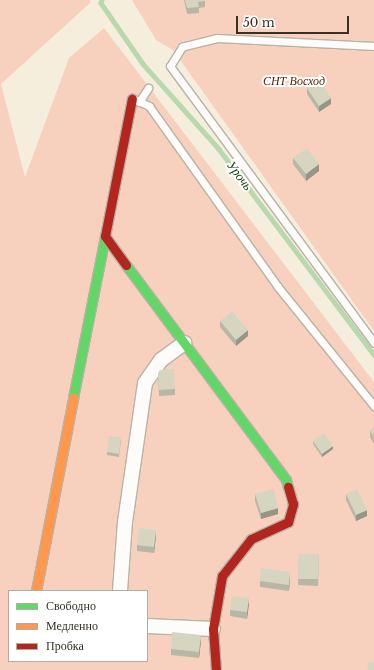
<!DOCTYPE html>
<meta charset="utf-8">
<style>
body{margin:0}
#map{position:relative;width:374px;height:670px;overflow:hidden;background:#f5eedd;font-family:"Libre Baskerville",serif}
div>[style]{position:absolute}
.green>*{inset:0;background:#f8d1be}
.stream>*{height:4.5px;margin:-2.25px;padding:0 2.25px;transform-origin:2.25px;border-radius:2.25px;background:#b9d8ad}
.roads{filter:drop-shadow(1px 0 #b8b3a5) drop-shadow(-1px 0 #b8b3a5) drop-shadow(0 1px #b8b3a5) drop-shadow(0 -1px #b8b3a5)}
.lane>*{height:7px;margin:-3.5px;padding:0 3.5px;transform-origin:3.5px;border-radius:3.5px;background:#fefcfa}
.street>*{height:14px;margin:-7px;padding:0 7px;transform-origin:7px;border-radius:7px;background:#fefcfa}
.fast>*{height:9px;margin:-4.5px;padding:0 4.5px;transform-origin:4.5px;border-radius:4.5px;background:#63d668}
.slow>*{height:9px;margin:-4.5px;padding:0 4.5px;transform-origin:4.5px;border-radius:4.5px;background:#ff974d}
.jam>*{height:9px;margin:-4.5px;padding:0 4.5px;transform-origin:4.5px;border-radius:4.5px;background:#b3261e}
.wall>*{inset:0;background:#b8b7a5}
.shaded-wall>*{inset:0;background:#969586}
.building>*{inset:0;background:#d6d5c0}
span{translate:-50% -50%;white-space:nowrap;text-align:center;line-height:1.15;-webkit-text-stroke:4px #fff;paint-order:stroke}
.park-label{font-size:12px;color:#591b06;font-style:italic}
.water-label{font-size:13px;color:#12430f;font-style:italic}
.legend{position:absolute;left:8px;top:590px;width:140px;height:72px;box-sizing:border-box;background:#fff;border:1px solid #aeada7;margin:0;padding:5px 7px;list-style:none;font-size:12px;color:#353124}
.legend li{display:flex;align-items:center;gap:8px;height:20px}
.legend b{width:20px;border:1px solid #aeada7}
.scale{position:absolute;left:236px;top:16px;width:113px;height:18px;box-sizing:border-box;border:2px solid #353124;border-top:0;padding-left:5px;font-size:12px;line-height:14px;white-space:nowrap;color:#353124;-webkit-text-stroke:3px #fff;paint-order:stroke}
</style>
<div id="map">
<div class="green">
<i style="clip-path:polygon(evenodd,0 0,90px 0,90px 3px,1px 84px,25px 177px,69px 58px,104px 28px,374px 382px,374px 670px,0 670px,0 0,9px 591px,147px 591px,147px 661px,9px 661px,9px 591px)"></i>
<i style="clip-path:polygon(132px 0,374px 0,374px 331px,173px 50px,156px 40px)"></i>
</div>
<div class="stream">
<i style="left:102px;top:0;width:3px;rotate:108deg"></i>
<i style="left:101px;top:3px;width:75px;rotate:55.3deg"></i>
<i style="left:144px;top:65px;width:113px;rotate:48.2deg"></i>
<i style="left:219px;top:149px;width:258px;rotate:53deg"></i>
</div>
<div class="roads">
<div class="lane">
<i style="left:374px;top:46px;width:157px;rotate:-177.1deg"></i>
<i style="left:217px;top:38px;width:36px;rotate:166deg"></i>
<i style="left:182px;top:47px;width:22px;rotate:122deg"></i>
<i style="left:170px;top:66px;width:344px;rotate:53.6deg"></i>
<i style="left:134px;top:99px;width:17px;rotate:25deg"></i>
<i style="left:149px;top:106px;width:222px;rotate:54.5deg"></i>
<i style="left:278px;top:287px;width:153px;rotate:51.1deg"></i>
<i style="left:139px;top:102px;width:17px;rotate:-57deg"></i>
</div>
<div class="street">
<i style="left:120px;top:591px;width:69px;rotate:-85.9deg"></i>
<i style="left:125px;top:522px;width:140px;rotate:-81.8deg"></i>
<i style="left:145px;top:383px;width:28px;rotate:-55deg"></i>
<i style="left:161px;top:360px;width:29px;rotate:-36deg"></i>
<i style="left:147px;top:626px;width:66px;rotate:2.6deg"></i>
</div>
<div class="fast">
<i style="left:126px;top:265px;width:268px;rotate:53.3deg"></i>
<i style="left:286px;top:480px;width:7px;rotate:74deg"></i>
<i style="left:73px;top:398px;width:165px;rotate:-78.8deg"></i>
</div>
<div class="slow">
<i style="left:36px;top:591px;width:197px;rotate:-79.1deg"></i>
</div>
<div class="jam">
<i style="left:126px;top:265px;width:36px;rotate:-126deg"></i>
<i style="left:105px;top:236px;width:140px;rotate:-78.9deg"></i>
<i style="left:216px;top:670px;width:41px;rotate:-94.2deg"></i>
<i style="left:213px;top:629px;width:54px;rotate:-80.4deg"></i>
<i style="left:222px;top:576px;width:47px;rotate:-51.9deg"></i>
<i style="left:251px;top:539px;width:41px;rotate:-24.7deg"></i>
<i style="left:288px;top:522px;width:19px;rotate:-74deg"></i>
<i style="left:293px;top:504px;width:18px;rotate:-106deg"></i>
</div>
</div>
<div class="wall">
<i style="clip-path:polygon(184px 0,205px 0,205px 7px,199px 8px,199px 13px,187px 14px)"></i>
<i style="clip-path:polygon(307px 88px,331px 104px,319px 112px,307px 94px)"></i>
<i style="clip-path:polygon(293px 158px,319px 171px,306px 181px,293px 164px)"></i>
<i style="clip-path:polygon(220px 321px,248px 336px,236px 346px,220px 327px)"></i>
<i style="clip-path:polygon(158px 373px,175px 389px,175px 395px,159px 396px)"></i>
<i style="clip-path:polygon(374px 428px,374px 444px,370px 437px,370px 431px)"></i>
<i style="clip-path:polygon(121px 440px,119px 457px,107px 455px,107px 452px)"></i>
<i style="clip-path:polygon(313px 441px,333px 449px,322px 457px,313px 444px)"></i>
<i style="clip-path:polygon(255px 494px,278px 514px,261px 519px,255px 501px)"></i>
<i style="clip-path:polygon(346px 494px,367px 516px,356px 521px,346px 500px)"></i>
<i style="clip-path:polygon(156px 536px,154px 553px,137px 551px,137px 545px)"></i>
<i style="clip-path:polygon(299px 554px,319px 554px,318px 586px,298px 585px)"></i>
<i style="clip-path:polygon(290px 578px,289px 591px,260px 587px,260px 581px)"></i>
<i style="clip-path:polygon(249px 604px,247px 619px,230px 616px,230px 610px)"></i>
<i style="clip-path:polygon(201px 641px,199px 658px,171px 655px,171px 649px)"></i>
<i style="clip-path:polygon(123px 661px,138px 661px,138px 662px)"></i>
</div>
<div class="shaded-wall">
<i style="clip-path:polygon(331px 98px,331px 104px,319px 112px,319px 106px)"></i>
<i style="clip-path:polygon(319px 164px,319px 171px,306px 181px,306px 174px)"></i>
<i style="clip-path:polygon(248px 330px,248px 336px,236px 346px,236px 340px)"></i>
<i style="clip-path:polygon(333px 446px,333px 449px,322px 457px,322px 454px)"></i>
<i style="clip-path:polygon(278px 508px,278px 514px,261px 519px,261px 513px)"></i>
<i style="clip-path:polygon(367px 510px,367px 516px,356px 521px,356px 515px)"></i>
<i style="clip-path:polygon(156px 530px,156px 536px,154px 553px,154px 547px)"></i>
<i style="clip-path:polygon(290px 572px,290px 578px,289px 591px,289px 585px)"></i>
<i style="clip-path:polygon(249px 598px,249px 604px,247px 619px,247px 612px)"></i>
<i style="clip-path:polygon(201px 635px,201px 641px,199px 658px,199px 652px)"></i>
</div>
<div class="building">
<i style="clip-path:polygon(185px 0,205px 0,205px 1px,198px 2px,199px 7px,187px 8px)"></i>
<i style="clip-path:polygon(319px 80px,331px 98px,319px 106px,307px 88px)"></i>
<i style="clip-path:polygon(307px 148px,319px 164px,306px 174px,293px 158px)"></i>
<i style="clip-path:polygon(232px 311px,248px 330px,236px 340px,220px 321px)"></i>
<i style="clip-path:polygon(174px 369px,175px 389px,159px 390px,158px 373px,160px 370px)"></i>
<i style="clip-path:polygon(374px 428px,374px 437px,370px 431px)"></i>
<i style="clip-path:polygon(324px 433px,333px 446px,322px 454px,313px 441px)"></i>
<i style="clip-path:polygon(109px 436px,121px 437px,119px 454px,107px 452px)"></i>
<i style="clip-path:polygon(274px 489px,278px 508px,261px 513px,255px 494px)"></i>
<i style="clip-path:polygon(357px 489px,367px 510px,356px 515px,346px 494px)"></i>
<i style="clip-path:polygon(139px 528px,156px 530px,154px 547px,137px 545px)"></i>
<i style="clip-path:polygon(299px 554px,319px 554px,318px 579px,298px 579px)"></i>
<i style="clip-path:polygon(261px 568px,290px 572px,289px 585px,260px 581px)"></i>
<i style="clip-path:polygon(232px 596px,249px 598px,247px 612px,230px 610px)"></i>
<i style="clip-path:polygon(172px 632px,201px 635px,199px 652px,171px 649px)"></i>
<i style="clip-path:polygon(367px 662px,374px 662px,374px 670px,368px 670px)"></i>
</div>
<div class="park-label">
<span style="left:294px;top:81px">СНТ Восход</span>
</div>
<div class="water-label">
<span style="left:239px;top:176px;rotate:53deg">Урочь</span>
</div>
<ul class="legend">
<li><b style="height:5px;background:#63d668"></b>Свободно</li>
<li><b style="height:5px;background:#ff974d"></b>Медленно</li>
<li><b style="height:5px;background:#b3261e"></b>Пробка</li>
</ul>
<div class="scale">50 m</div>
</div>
